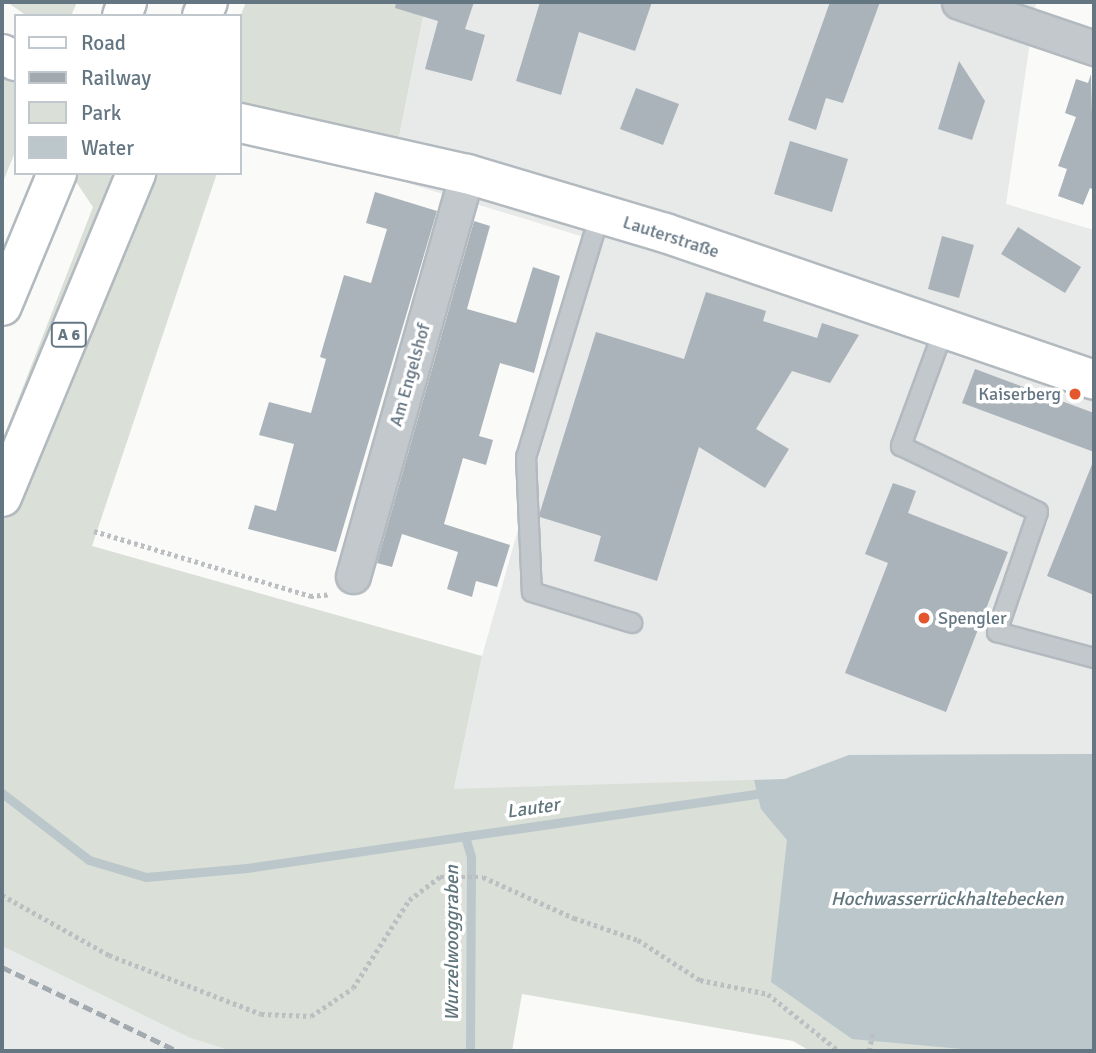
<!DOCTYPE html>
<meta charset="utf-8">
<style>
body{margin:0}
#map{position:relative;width:1096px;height:1053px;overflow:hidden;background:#fafaf8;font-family:Signika,sans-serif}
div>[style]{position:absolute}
.built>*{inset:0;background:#e8e9e9}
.green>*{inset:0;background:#dadfd7}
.water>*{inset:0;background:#bbc7cb}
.pier>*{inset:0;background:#fafaf8}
.stream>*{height:9px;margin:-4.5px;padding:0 4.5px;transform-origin:4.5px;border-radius:4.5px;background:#bbc7cb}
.building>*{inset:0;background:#aab3b9}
.path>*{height:4.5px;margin-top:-2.25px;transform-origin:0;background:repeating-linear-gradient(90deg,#bbbfc2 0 3.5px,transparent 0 7px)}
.roads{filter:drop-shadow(2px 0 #b3babf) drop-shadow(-2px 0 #b3babf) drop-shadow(0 2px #b3babf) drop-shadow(0 -2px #b3babf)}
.service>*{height:18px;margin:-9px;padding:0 9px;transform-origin:9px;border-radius:9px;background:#c3c8cc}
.minor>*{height:33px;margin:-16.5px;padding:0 16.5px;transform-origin:16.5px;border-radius:16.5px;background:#c3c8cc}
.secondary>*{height:38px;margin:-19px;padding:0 19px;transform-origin:19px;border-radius:19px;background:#fff}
.motorway>*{height:38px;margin:-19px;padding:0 19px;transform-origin:19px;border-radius:19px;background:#fff}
.rail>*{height:5px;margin-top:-2.5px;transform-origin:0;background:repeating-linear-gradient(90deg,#a2aab0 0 10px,transparent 0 15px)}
.dots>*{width:19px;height:19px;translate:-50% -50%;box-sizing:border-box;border:4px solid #fff;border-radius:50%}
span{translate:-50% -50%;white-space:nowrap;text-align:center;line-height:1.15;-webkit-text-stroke:7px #fff;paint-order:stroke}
.shield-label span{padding:2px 5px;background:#fff;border:2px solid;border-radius:5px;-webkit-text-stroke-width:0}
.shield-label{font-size:16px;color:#657683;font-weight:700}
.street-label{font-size:18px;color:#657683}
.poi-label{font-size:18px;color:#657683}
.right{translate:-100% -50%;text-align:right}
.left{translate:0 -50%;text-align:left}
.water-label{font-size:19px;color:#60757c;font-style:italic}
.frame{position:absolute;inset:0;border:4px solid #657683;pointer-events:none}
.legend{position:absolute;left:14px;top:14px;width:228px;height:161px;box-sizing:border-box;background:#fff;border:2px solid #c1c8cd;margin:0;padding:9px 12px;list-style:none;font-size:21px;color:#657683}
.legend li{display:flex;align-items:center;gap:14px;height:35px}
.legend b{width:35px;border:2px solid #c1c8cd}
</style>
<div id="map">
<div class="built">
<i style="clip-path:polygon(426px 2px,1036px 2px,1006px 204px,1094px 230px,1094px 754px,849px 755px,785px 779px,454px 790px,482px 656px,600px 242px,391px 178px)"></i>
<i style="clip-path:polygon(2px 946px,190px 1038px,232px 1051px,2px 1051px)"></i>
</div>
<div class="green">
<i style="clip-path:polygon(7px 2px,77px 2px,71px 16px,27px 16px)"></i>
<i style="clip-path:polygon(246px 2px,426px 2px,397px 147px,240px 113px,240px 17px)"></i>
<i style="clip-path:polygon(2px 74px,16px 80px,16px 173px,217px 173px,92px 546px,482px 656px,454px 789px,784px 779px,849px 755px,1094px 754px,1094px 1051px,810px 1051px,793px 1041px,522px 994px,512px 1051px,232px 1051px,190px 1038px,2px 946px)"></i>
</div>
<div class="water">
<i style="clip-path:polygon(1094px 754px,1094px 1051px,984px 1051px,852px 1039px,771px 982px,787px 840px,761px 809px,754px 780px,785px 779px,849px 755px)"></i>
</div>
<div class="pier">
<i style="clip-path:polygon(16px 150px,16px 173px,70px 173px,93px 207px,2px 441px,2px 184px)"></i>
</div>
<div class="stream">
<i style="left:2px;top:793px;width:110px;rotate:37.6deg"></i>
<i style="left:89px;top:860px;width:59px;rotate:16.6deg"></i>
<i style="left:146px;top:877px;width:101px;rotate:-5.1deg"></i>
<i style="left:247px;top:868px;width:528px;rotate:-8.28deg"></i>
<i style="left:465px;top:836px;width:22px;rotate:74deg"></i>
<i style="left:471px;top:857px;width:194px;rotate:90.3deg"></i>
</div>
<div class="building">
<i style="clip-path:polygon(396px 2px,474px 2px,465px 29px,485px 35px,472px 81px,425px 69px,438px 21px,395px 8px)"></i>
<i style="clip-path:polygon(540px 2px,652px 2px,635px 51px,579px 32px,561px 95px,516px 81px)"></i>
<i style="clip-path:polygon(830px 2px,880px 2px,843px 103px,826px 98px,816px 130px,788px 120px)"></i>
<i style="clip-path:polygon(959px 61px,985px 101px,972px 140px,938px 129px)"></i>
<i style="clip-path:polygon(1091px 74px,1094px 190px,1090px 188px,1083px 205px,1058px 196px,1067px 169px,1058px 166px,1076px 117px,1065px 113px,1076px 79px,1088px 83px)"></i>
<i style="clip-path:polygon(636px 88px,679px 104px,663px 145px,620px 129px)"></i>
<i style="clip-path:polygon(790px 141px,848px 159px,832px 212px,774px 194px)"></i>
<i style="clip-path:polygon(375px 192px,437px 211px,336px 552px,248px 529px,255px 505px,276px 511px,294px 444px,259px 435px,269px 402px,311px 413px,326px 359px,320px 357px,344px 275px,371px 283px,387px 229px,366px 223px)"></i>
<i style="clip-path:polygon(474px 221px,490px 226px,467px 309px,516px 323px,533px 267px,560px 276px,534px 373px,500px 363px,479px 436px,493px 440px,486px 465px,463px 458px,444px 524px,510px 545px,497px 587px,476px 581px,472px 597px,447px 589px,458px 552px,402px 534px,392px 567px,377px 563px)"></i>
<i style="clip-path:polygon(1018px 227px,1081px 267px,1065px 293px,1001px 254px)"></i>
<i style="clip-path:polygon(942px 236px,974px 245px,959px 298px,928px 289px)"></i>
<i style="clip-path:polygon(706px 292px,766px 311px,763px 321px,817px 338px,822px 323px,859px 335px,830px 383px,792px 371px,756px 429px,789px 449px,765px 488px,699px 447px,657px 581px,594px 561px,601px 536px,540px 517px,540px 512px,596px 332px,684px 359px)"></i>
<i style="clip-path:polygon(975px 369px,1094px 413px,1094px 452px,962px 403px)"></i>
<i style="clip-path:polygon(1093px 462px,1094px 462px,1094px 595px,1047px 576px)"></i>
<i style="clip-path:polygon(893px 483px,916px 491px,908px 513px,1008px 552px,946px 712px,845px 673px,888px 563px,865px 554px)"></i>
</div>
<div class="path">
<i style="left:94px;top:531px;width:226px;rotate:16.7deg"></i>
<i style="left:310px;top:596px;width:21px;rotate:-5deg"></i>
<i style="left:2px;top:895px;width:123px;rotate:29.3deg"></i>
<i style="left:109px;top:955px;width:163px;rotate:21.2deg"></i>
<i style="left:261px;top:1014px;width:50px;rotate:2.3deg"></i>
<i style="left:311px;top:1016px;width:50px;rotate:-33.7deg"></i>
<i style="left:353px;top:988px;width:104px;rotate:-57.5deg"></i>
<i style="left:409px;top:900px;width:39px;rotate:-37deg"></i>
<i style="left:440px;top:877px;width:43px"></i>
<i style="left:483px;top:877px;width:100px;rotate:24.3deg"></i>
<i style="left:574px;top:918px;width:68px;rotate:19deg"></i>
<i style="left:638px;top:940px;width:74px;rotate:32.8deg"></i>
<i style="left:700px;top:980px;width:69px;rotate:11.6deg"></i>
<i style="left:768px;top:994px;width:91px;rotate:38.8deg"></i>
<i style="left:869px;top:1051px;width:20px;rotate:-79deg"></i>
</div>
<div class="roads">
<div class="service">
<i style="left:600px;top:214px;width:254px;rotate:106.9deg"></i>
<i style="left:526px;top:457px;width:135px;rotate:87.5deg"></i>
<i style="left:532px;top:592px;width:105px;rotate:17.2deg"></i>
<i style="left:944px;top:329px;width:125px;rotate:110.2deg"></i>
<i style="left:901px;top:446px;width:152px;rotate:25.7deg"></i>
<i style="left:1038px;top:512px;width:127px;rotate:108.9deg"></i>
<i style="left:997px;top:632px;width:100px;rotate:15deg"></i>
</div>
<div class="minor">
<i style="left:959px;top:2px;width:143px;rotate:18.8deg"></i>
<i style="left:353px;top:576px;width:418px;rotate:-74.2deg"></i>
</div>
<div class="secondary">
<i style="left:2px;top:54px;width:16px;rotate:27deg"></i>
<i style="left:240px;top:123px;width:233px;rotate:12.7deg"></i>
<i style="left:467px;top:174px;width:207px;rotate:16.6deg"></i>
<i style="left:665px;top:233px;width:453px;rotate:18.9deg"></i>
</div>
<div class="motorway">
<i style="left:122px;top:16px;width:15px;rotate:-70deg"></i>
<i style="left:202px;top:16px;width:15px;rotate:-67deg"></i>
<i style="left:2px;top:306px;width:144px;rotate:-67.5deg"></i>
<i style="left:2px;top:497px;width:351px;rotate:-67.5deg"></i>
</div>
</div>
<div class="rail">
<i style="left:2px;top:967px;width:194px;rotate:25.6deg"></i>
</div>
<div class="dots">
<i style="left:1075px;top:394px;background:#e4572e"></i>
<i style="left:924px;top:618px;background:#e4572e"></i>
</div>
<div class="shield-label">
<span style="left:69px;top:335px">A 6</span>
</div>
<div class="street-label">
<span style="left:671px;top:237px;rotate:18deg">Lauterstraße</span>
<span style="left:410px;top:375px;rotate:-74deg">Am Engelshof</span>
</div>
<div class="poi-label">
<span class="right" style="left:1061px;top:394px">Kaiserberg</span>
<span class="left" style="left:938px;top:618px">Spengler</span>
</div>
<div class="water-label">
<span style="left:533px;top:809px;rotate:-8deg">Lauter</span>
<span style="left:947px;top:900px">Hochwasserrückhaltebecken</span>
<span style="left:453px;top:943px;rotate:-90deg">Wurzelwooggraben</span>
</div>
<div class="frame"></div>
<ul class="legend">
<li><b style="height:9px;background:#fff"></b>Road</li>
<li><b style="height:9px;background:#a2aab0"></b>Railway</li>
<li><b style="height:19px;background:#dadfd7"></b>Park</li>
<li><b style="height:19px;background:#bbc7cb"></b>Water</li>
</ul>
</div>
